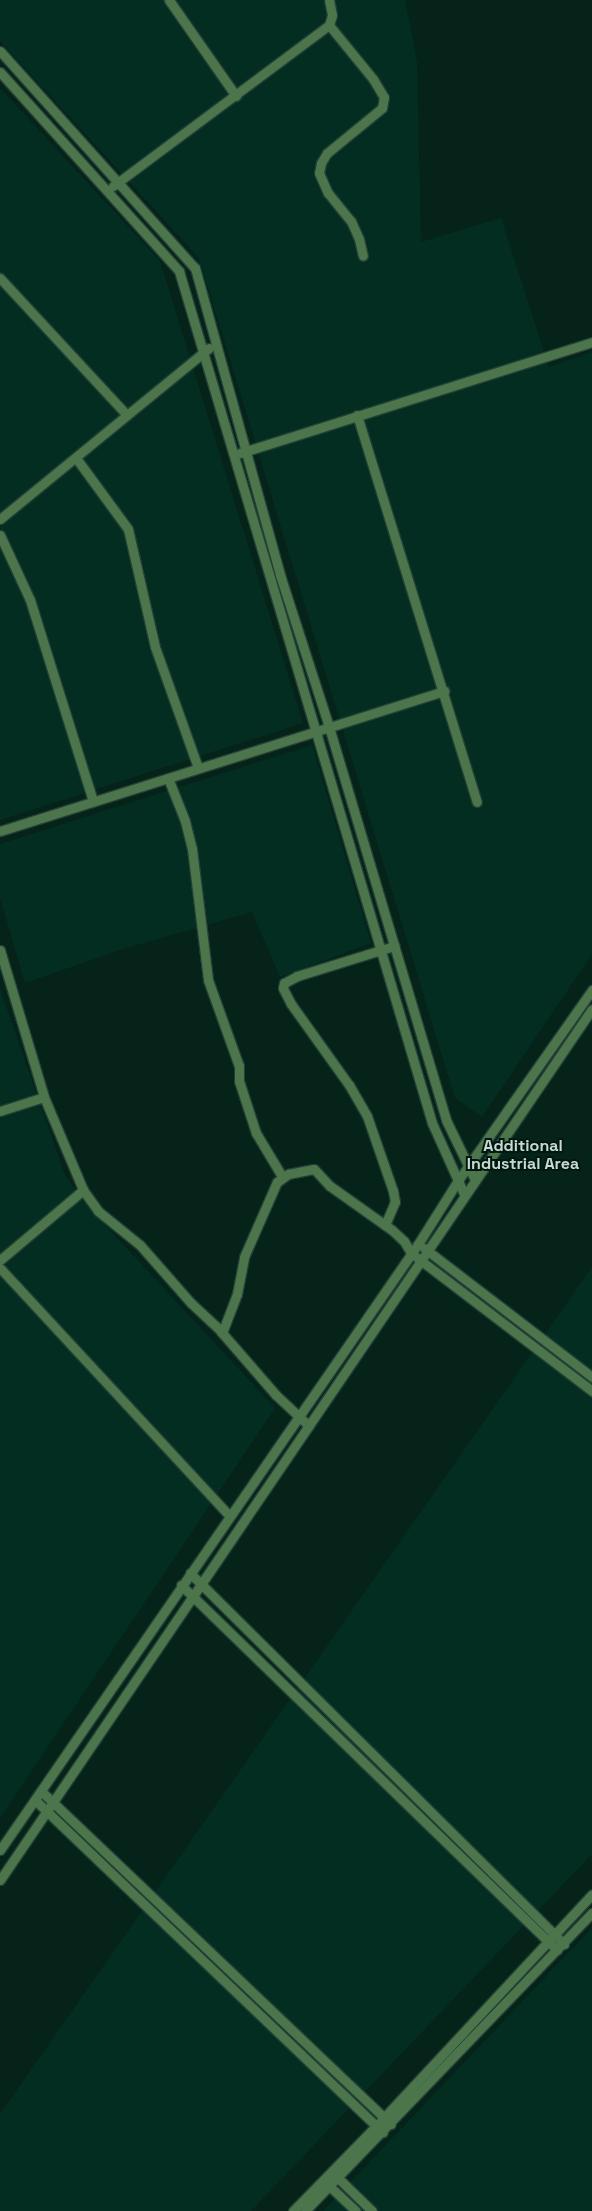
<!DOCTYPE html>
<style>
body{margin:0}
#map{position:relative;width:592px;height:2211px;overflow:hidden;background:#052319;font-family:"Space Grotesk",sans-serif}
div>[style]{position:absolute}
.built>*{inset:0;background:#042d21}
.roads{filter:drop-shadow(1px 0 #244036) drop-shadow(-1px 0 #244036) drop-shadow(0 1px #244036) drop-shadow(0 -1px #244036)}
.minor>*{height:9px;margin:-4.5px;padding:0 4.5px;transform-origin:4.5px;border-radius:4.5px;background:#4c754c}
span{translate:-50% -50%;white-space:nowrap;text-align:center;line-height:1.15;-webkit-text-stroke:4px #001910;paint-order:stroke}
.district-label{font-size:16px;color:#c8d9d1;font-weight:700}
</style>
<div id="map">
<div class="built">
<i style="clip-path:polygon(0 0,405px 0,417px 62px,421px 242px,501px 218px,549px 367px,592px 352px,592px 954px,482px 1117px,455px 1098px,199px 258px,0 41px)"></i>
<i style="clip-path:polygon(0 88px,160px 261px,303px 723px,0 820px)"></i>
<i style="clip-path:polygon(312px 745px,371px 943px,280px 977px,252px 912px,123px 949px,25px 983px,0 898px,0 844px)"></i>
<i style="clip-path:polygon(0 989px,65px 1175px,82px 1200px,275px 1408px,0 1818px)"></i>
<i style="clip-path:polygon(592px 1267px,592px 1854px,251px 2211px,0 2211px,0 2114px)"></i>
<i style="clip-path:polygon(592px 1928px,592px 2211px,323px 2211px)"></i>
</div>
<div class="roads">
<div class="minor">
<i style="left:169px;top:0;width:117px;rotate:55.1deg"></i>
<i style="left:329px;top:25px;width:70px;rotate:50.8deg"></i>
<i style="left:373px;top:79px;width:21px;rotate:59deg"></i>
<i style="left:384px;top:97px;width:11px;rotate:100deg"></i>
<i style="left:382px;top:108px;width:71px;rotate:140.7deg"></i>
<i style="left:327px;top:153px;width:12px;rotate:121deg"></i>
<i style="left:321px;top:163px;width:10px;rotate:101deg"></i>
<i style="left:319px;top:173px;width:22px;rotate:66deg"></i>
<i style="left:328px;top:193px;width:36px;rotate:51deg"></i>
<i style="left:351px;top:221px;width:20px;rotate:66deg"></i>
<i style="left:359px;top:239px;width:17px;rotate:77deg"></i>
<i style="left:0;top:51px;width:292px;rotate:48.1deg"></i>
<i style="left:195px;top:268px;width:319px;rotate:74.5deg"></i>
<i style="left:280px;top:575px;width:160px;rotate:72.1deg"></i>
<i style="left:329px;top:727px;width:410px;rotate:73.4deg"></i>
<i style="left:446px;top:1120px;width:67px;rotate:64.2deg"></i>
<i style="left:0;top:72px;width:268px;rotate:48deg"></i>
<i style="left:179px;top:271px;width:889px;rotate:73.46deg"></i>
<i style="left:432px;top:1123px;width:78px;rotate:65.7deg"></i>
<i style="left:113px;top:186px;width:269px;rotate:-36.7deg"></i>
<i style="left:329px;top:25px;width:10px;rotate:-73deg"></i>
<i style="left:332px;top:15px;width:15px;rotate:-101deg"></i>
<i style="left:0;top:278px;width:185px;rotate:47.2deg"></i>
<i style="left:357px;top:415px;width:405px;rotate:72.8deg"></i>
<i style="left:240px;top:453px;width:369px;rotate:-17.5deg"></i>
<i style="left:76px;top:458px;width:88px;rotate:53.8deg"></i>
<i style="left:128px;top:529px;width:121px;rotate:77.1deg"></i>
<i style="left:155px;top:647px;width:128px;rotate:70.4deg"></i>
<i style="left:0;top:519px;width:270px;rotate:-39.3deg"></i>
<i style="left:0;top:535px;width:72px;rotate:65.2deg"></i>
<i style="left:30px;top:600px;width:211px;rotate:72.6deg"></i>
<i style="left:168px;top:778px;width:46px;rotate:68.4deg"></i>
<i style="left:185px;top:821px;width:29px;rotate:76deg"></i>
<i style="left:192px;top:849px;width:132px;rotate:83deg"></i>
<i style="left:208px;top:980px;width:91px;rotate:70.2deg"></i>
<i style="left:239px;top:1066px;width:15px;rotate:90deg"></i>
<i style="left:239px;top:1081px;width:55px;rotate:71.9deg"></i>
<i style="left:256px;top:1133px;width:52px;rotate:59deg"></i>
<i style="left:0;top:831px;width:466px;rotate:-17.5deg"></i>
<i style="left:0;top:950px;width:153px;rotate:73.3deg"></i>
<i style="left:44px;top:1097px;width:101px;rotate:67.2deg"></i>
<i style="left:83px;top:1190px;width:26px;rotate:54deg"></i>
<i style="left:98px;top:1211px;width:54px;rotate:39deg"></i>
<i style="left:140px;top:1245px;width:77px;rotate:48.7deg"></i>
<i style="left:191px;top:1303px;width:35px;rotate:43deg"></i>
<i style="left:217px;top:1327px;width:90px;rotate:49.1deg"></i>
<i style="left:276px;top:1395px;width:45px;rotate:43.2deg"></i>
<i style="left:0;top:1111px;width:46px;rotate:-17.7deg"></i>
<i style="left:385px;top:1225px;width:25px;rotate:-67deg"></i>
<i style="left:395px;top:1202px;width:11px;rotate:-100deg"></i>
<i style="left:393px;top:1191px;width:79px;rotate:-109.1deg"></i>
<i style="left:367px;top:1116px;width:36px;rotate:-120deg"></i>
<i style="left:349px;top:1085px;width:100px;rotate:-125.6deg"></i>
<i style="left:291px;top:1004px;width:18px;rotate:-117deg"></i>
<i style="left:283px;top:988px;width:5px;rotate:-79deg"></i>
<i style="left:284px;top:983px;width:15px;rotate:-28deg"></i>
<i style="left:297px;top:976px;width:102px;rotate:-17.2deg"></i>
<i style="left:424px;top:1248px;width:212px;rotate:37.5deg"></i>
<i style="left:0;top:1260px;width:109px;rotate:-40.1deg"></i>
<i style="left:0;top:1268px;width:337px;rotate:47.2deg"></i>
<i style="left:222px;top:1333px;width:42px;rotate:-69deg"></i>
<i style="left:237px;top:1294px;width:38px;rotate:-79deg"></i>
<i style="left:244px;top:1257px;width:82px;rotate:-66.3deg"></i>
<i style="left:277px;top:1182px;width:14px;rotate:-36deg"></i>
<i style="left:288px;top:1174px;width:26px;rotate:-11deg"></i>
<i style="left:314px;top:1169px;width:23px;rotate:47deg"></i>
<i style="left:330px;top:1186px;width:76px;rotate:35.4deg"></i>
<i style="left:392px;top:1230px;width:16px;rotate:43deg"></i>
<i style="left:404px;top:1241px;width:14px;rotate:60deg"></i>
<i style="left:411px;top:1253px;width:228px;rotate:37.3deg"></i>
<i style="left:190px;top:1573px;width:527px;rotate:44.77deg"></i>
<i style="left:181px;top:1585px;width:524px;rotate:44.15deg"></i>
<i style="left:41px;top:1791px;width:483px;rotate:43.6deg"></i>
<i style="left:35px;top:1800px;width:481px;rotate:43.7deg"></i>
<i style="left:0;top:1850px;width:736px;rotate:-55.4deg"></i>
<i style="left:418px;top:1244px;width:73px;rotate:-57.8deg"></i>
<i style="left:457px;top:1182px;width:235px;rotate:-54.9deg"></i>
<i style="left:0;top:1880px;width:1053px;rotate:-55.8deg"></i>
<i style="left:334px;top:2174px;width:53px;rotate:44.2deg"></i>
<i style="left:325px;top:2182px;width:42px;rotate:43.1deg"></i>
<i style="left:293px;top:2211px;width:119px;rotate:-45.7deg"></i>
<i style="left:376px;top:2126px;width:317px;rotate:-47deg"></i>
<i style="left:305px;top:2211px;width:414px;rotate:-46.1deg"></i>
</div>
</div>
<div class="district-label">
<span style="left:523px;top:1155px">Additional<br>Industrial Area</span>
</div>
</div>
